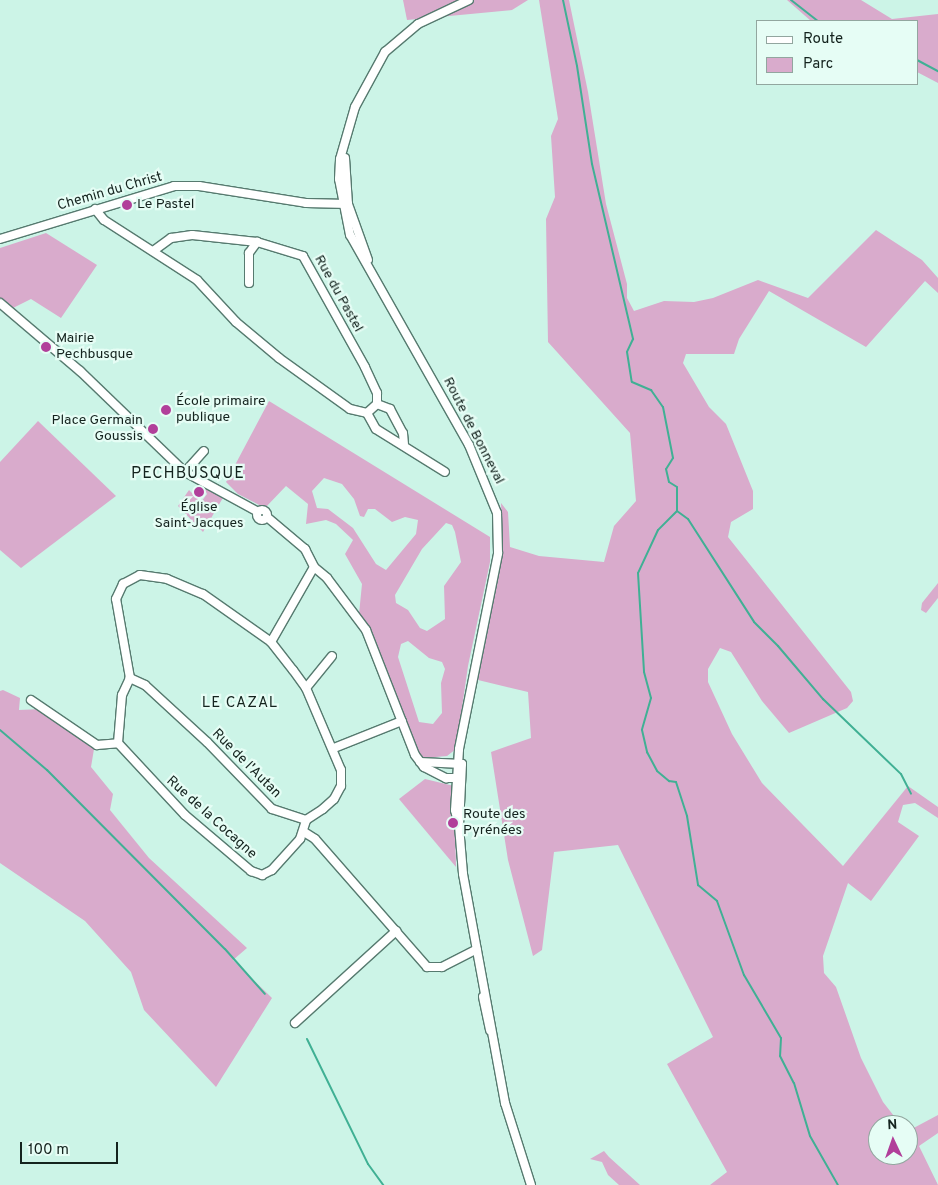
<!DOCTYPE html>
<meta charset="utf-8">
<style>
body{margin:0}
#map{position:relative;width:938px;height:1185px;overflow:hidden;background:#ccf4e7;font-family:Overpass,sans-serif}
div>[style]{position:absolute}
.green>*{inset:0;background:#d9abcc}
.stream>*{height:2px;margin:-1px;padding:0 1px;transform-origin:1px;border-radius:1px;background:#40b094}
.roads{filter:drop-shadow(1px 0 #567a6f) drop-shadow(-1px 0 #567a6f) drop-shadow(0 1px #567a6f) drop-shadow(0 -1px #567a6f)}
.minor>*{height:8px;margin:-4px;padding:0 4px;transform-origin:4px;border-radius:4px;background:#fff}
.minor>.ring{margin:-4px;padding:0;box-sizing:content-box;background:none;border:8px solid #fff;border-radius:50%}
.dots>*{width:14px;height:14px;translate:-50% -50%;box-sizing:border-box;border:2px solid #e6fdf5;border-radius:50%}
span{translate:-50% -50%;white-space:nowrap;text-align:center;line-height:1.15;-webkit-text-stroke:4.5px #e6fdf5;paint-order:stroke}
.street-label{font-size:14px;color:#14231e}
.poi-label{font-size:14px;color:#14231e}
.left{translate:0 -50%;text-align:left}
.right{translate:-100% -50%;text-align:right}
.neighbourhood-label{font-size:15px;color:#14231e;letter-spacing:1px}
.quarter-label{font-size:16px;color:#14231e;letter-spacing:1px}
.legend{position:absolute;left:756px;top:20px;width:162px;height:65px;box-sizing:border-box;background:#e6fdf5;border:1px solid #92a69f;margin:0;padding:6px 9px;list-style:none;font-size:15px;color:#14231e}
.legend li{display:flex;align-items:center;gap:10px;height:25px}
.legend b{width:25px;border:1px solid #92a69f}
.north{position:absolute;left:868px;top:1115px;width:50px;height:50px;box-sizing:border-box;background:#e6fdf5;border:1px solid #92a69f;border-radius:50%;rotate:357deg;font-size:14px;font-weight:700;line-height:20px;text-align:center;color:#14231e}
.north::after{content:'';display:block;margin:auto;width:18px;height:22px;background:#b13f9a;clip-path:polygon(50% 0,100% 100%,50% 72%,0 100%)}
.scale{position:absolute;left:20px;top:1142px;width:98px;height:22px;box-sizing:border-box;border:2px solid #14231e;border-top:0;padding-left:6px;font-size:15px;line-height:18px;white-space:nowrap;color:#14231e;-webkit-text-stroke:4px #e6fdf5;paint-order:stroke}
</style>
<div id="map">
<div class="green">
<i style="clip-path:polygon(403px 0,528px 0,512px 10px,407px 20px)"></i>
<i style="clip-path:polygon(539px 0,569px 0,588px 92px,606px 204px,627px 284px,627px 298px,634px 311px,664px 301px,694px 302px,713px 298px,758px 280px,808px 298px,876px 230px,922px 260px,938px 278px,938px 293px,925px 281px,866px 347px,769px 291px,739px 339px,734px 354px,686px 354px,683px 363px,709px 407px,726px 424px,753px 491px,753px 509px,731px 522px,728px 537px,851px 692px,853px 701px,847px 708px,789px 733px,762px 701px,731px 652px,720px 648px,708px 669px,708px 682px,732px 734px,762px 783px,843px 866px,908px 786px,938px 807px,938px 818px,915px 803px,903px 805px,898px 822px,919px 836px,871px 901px,848px 883px,823px 956px,824px 973px,836px 987px,861px 1058px,883px 1102px,901px 1125px,878px 1125px,878px 1155px,908px 1155px,908px 1131px,938px 1115px,938px 1133px,919px 1146px,938px 1185px,710px 1185px,727px 1172px,667px 1064px,713px 1037px,618px 845px,554px 852px,542px 950px,533px 956px,508px 860px,491px 752px,531px 738px,528px 692px,478px 680px,503px 548px,501px 503px,508px 512px,510px 547px,539px 556px,604px 562px,614px 526px,636px 501px,630px 433px,548px 342px,546px 219px,555px 197px,551px 136px,558px 119px)"></i>
<i style="clip-path:polygon(787px 0,861px 0,892px 19px,938px 14px,938px 83px,917px 72px,917px 21px,811px 21px)"></i>
<i style="clip-path:polygon(46px 233px,97px 265px,61px 318px,31px 299px,13px 308px,0 298px,0 248px)"></i>
<i style="clip-path:polygon(evenodd,269px 401px,490px 537px,490px 562px,468px 666px,456px 749px,447px 756px,424px 758px,417px 751px,374px 637px,359px 614px,362px 584px,345px 554px,353px 540px,336px 524px,326px 520px,306px 524px,308px 504px,286px 486px,265px 508px,238px 494px,226px 482px,269px 401px,324px 478px,342px 484px,354px 499px,360px 516px,364px 517px,368px 509px,375px 509px,392px 522px,405px 517px,418px 520px,416px 534px,386px 570px,376px 564px,353px 528px,328px 509px,317px 508px,312px 491px,324px 478px,269px 401px,446px 523px,452px 525px,455px 532px,461px 562px,444px 586px,445px 619px,427px 631px,420px 628px,408px 610px,396px 603px,395px 595px,422px 549px,446px 523px,269px 401px,408px 641px,429px 658px,442px 662px,445px 669px,441px 683px,442px 713px,433px 724px,419px 722px,398px 657px,401px 644px,408px 641px)"></i>
<i style="clip-path:polygon(38px 421px,116px 496px,21px 568px,0 550px,0 462px)"></i>
<i style="clip-path:polygon(203px 486px,224px 496px,203px 532px,178px 506px,189px 490px,201px 502px,207px 494px)"></i>
<i style="clip-path:polygon(938px 583px,938px 598px,926px 613px,921px 610px,922px 603px)"></i>
<i style="clip-path:polygon(3px 690px,20px 698px,19px 710px,42px 709px,94px 749px,91px 767px,113px 794px,110px 810px,149px 858px,247px 948px,233px 960px,272px 998px,216px 1087px,144px 1010px,131px 972px,85px 921px,0 863px,0 691px)"></i>
<i style="clip-path:polygon(425px 779px,454px 786px,456px 867px,399px 799px)"></i>
<i style="clip-path:polygon(604px 1151px,609px 1157px,640px 1185px,619px 1185px,608px 1175px,602px 1162px,590px 1159px)"></i>
</div>
<div class="stream">
<i style="left:563px;top:0;width:67px;rotate:78deg"></i>
<i style="left:577px;top:66px;width:99px;rotate:81.3deg"></i>
<i style="left:592px;top:164px;width:180px;rotate:76.8deg"></i>
<i style="left:633px;top:339px;width:14px;rotate:115deg"></i>
<i style="left:627px;top:352px;width:30px;rotate:81deg"></i>
<i style="left:632px;top:382px;width:21px;rotate:23deg"></i>
<i style="left:651px;top:390px;width:21px;rotate:55deg"></i>
<i style="left:663px;top:407px;width:52px;rotate:78.9deg"></i>
<i style="left:673px;top:458px;width:13px;rotate:122deg"></i>
<i style="left:666px;top:469px;width:13px;rotate:77deg"></i>
<i style="left:669px;top:482px;width:9px;rotate:32deg"></i>
<i style="left:677px;top:487px;width:24px;rotate:90deg"></i>
<i style="left:677px;top:511px;width:27px;rotate:135deg"></i>
<i style="left:658px;top:530px;width:47px;rotate:114.9deg"></i>
<i style="left:638px;top:573px;width:99px;rotate:86.5deg"></i>
<i style="left:644px;top:672px;width:27px;rotate:75deg"></i>
<i style="left:651px;top:698px;width:33px;rotate:106deg"></i>
<i style="left:642px;top:730px;width:23px;rotate:77deg"></i>
<i style="left:647px;top:752px;width:21px;rotate:62deg"></i>
<i style="left:657px;top:771px;width:16px;rotate:40deg"></i>
<i style="left:669px;top:781px;width:7px;rotate:8deg"></i>
<i style="left:676px;top:782px;width:36px;rotate:72deg"></i>
<i style="left:687px;top:816px;width:70px;rotate:80.9deg"></i>
<i style="left:698px;top:885px;width:25px;rotate:40deg"></i>
<i style="left:717px;top:901px;width:79px;rotate:70deg"></i>
<i style="left:744px;top:975px;width:73px;rotate:59.6deg"></i>
<i style="left:781px;top:1038px;width:18px;rotate:93deg"></i>
<i style="left:780px;top:1056px;width:30px;rotate:63deg"></i>
<i style="left:794px;top:1083px;width:55px;rotate:73.2deg"></i>
<i style="left:810px;top:1136px;width:56px;rotate:60.3deg"></i>
<i style="left:791px;top:0;width:34px;rotate:38deg"></i>
<i style="left:917px;top:60px;width:24px;rotate:28deg"></i>
<i style="left:677px;top:511px;width:14px;rotate:36deg"></i>
<i style="left:688px;top:519px;width:122px;rotate:57.3deg"></i>
<i style="left:754px;top:622px;width:34px;rotate:45deg"></i>
<i style="left:778px;top:646px;width:70px;rotate:49.7deg"></i>
<i style="left:823px;top:699px;width:108px;rotate:43.9deg"></i>
<i style="left:901px;top:774px;width:22px;rotate:63deg"></i>
<i style="left:0;top:730px;width:62px;rotate:40.4deg"></i>
<i style="left:47px;top:770px;width:252px;rotate:45.2deg"></i>
<i style="left:225px;top:949px;width:60px;rotate:48.4deg"></i>
<i style="left:307px;top:1039px;width:139px;rotate:64deg"></i>
<i style="left:368px;top:1164px;width:26px;rotate:54deg"></i>
</div>
<div class="roads">
<div class="minor">
<i style="left:345px;top:158px;width:46px;rotate:86.3deg"></i>
<i style="left:348px;top:204px;width:59px;rotate:70.3deg"></i>
<i style="left:95px;top:209px;width:14px;rotate:51deg"></i>
<i style="left:104px;top:220px;width:111px;rotate:32.8deg"></i>
<i style="left:197px;top:280px;width:57px;rotate:47.1deg"></i>
<i style="left:236px;top:322px;width:56px;rotate:39.9deg"></i>
<i style="left:279px;top:358px;width:87px;rotate:35.7deg"></i>
<i style="left:350px;top:409px;width:17px;rotate:13deg"></i>
<i style="left:367px;top:413px;width:13px;rotate:-42deg"></i>
<i style="left:377px;top:404px;width:11px;rotate:-90deg"></i>
<i style="left:377px;top:393px;width:29px;rotate:-115deg"></i>
<i style="left:365px;top:367px;width:127px;rotate:-119.2deg"></i>
<i style="left:303px;top:256px;width:48px;rotate:-163.1deg"></i>
<i style="left:257px;top:242px;width:65px;rotate:-173.9deg"></i>
<i style="left:192px;top:235px;width:21px;rotate:172deg"></i>
<i style="left:171px;top:238px;width:22px;rotate:144deg"></i>
<i style="left:0;top:239px;width:182px;rotate:-16.9deg"></i>
<i style="left:174px;top:186px;width:25px"></i>
<i style="left:199px;top:186px;width:108px;rotate:9deg"></i>
<i style="left:306px;top:203px;width:42px;rotate:1.4deg"></i>
<i style="left:249px;top:283px;width:30px;rotate:-90deg"></i>
<i style="left:249px;top:253px;width:14px;rotate:-54deg"></i>
<i style="left:0;top:303px;width:105px;rotate:40.4deg"></i>
<i style="left:80px;top:371px;width:146px;rotate:43.9deg"></i>
<i style="left:185px;top:472px;width:83px;rotate:28.7deg"></i>
<i style="left:377px;top:404px;width:14px;rotate:21deg"></i>
<i style="left:390px;top:409px;width:27px;rotate:62deg"></i>
<i style="left:403px;top:433px;width:11px;rotate:85deg"></i>
<i style="left:367px;top:413px;width:18px;rotate:61deg"></i>
<i style="left:376px;top:429px;width:81px;rotate:31.9deg"></i>
<i style="left:185px;top:472px;width:28px;rotate:-48deg"></i>
<i class="ring" style="left:257px;top:510px;width:2px;height:2px"></i>
<i style="left:267px;top:517px;width:50px;rotate:40.1deg"></i>
<i style="left:305px;top:549px;width:20px;rotate:63deg"></i>
<i style="left:314px;top:567px;width:17px;rotate:40deg"></i>
<i style="left:327px;top:578px;width:65px;rotate:53.1deg"></i>
<i style="left:366px;top:630px;width:134px;rotate:68.6deg"></i>
<i style="left:415px;top:755px;width:15px;rotate:53deg"></i>
<i style="left:424px;top:767px;width:25px;rotate:27deg"></i>
<i style="left:446px;top:778px;width:13px"></i>
<i style="left:140px;top:575px;width:27px;rotate:8deg"></i>
<i style="left:167px;top:579px;width:39px;rotate:23deg"></i>
<i style="left:203px;top:594px;width:83px;rotate:35.2deg"></i>
<i style="left:271px;top:642px;width:36px;rotate:52deg"></i>
<i style="left:293px;top:670px;width:22px;rotate:54deg"></i>
<i style="left:306px;top:688px;width:89px;rotate:66.9deg"></i>
<i style="left:341px;top:770px;width:16px;rotate:90deg"></i>
<i style="left:341px;top:786px;width:15px;rotate:118deg"></i>
<i style="left:334px;top:799px;width:15px;rotate:138deg"></i>
<i style="left:323px;top:809px;width:20px;rotate:147deg"></i>
<i style="left:306px;top:820px;width:36px;rotate:-162deg"></i>
<i style="left:272px;top:809px;width:93px;rotate:-134.1deg"></i>
<i style="left:207px;top:742px;width:84px;rotate:-137.4deg"></i>
<i style="left:145px;top:685px;width:17px;rotate:-155deg"></i>
<i style="left:130px;top:678px;width:80px;rotate:-100deg"></i>
<i style="left:116px;top:599px;width:17px;rotate:-65deg"></i>
<i style="left:123px;top:584px;width:19px;rotate:-28deg"></i>
<i style="left:271px;top:642px;width:86px;rotate:-60.2deg"></i>
<i style="left:130px;top:678px;width:19px;rotate:115deg"></i>
<i style="left:122px;top:695px;width:48px;rotate:94.8deg"></i>
<i style="left:118px;top:743px;width:98px;rotate:47.1deg"></i>
<i style="left:185px;top:815px;width:87px;rotate:40.3deg"></i>
<i style="left:251px;top:871px;width:12px;rotate:20deg"></i>
<i style="left:262px;top:875px;width:11px;rotate:-27deg"></i>
<i style="left:272px;top:870px;width:42px;rotate:-47.9deg"></i>
<i style="left:300px;top:839px;width:20px;rotate:-72deg"></i>
<i style="left:306px;top:688px;width:41px;rotate:-50.9deg"></i>
<i style="left:31px;top:700px;width:80px;rotate:34.3deg"></i>
<i style="left:97px;top:745px;width:21px;rotate:-5deg"></i>
<i style="left:334px;top:748px;width:73px;rotate:-21.7deg"></i>
<i style="left:420px;top:762px;width:42px;rotate:2.7deg"></i>
<i style="left:462px;top:764px;width:62px;rotate:92.8deg"></i>
<i style="left:459px;top:826px;width:48px;rotate:85.2deg"></i>
<i style="left:463px;top:874px;width:233px;rotate:79.6deg"></i>
<i style="left:505px;top:1103px;width:86px;rotate:72.4deg"></i>
<i style="left:459px;top:826px;width:16px;rotate:-104deg"></i>
<i style="left:455px;top:810px;width:61px;rotate:-86.2deg"></i>
<i style="left:459px;top:749px;width:200px;rotate:-78.7deg"></i>
<i style="left:498px;top:553px;width:40px;rotate:-91.4deg"></i>
<i style="left:497px;top:513px;width:74px;rotate:-112.4deg"></i>
<i style="left:469px;top:445px;width:241px;rotate:-119.5deg"></i>
<i style="left:350px;top:235px;width:57px;rotate:-101.1deg"></i>
<i style="left:339px;top:179px;width:20px;rotate:-87deg"></i>
<i style="left:340px;top:159px;width:54px;rotate:-73.9deg"></i>
<i style="left:355px;top:107px;width:63px;rotate:-61.4deg"></i>
<i style="left:385px;top:52px;width:43px;rotate:-40.3deg"></i>
<i style="left:418px;top:24px;width:56px;rotate:-25.2deg"></i>
<i style="left:304px;top:832px;width:13px;rotate:32deg"></i>
<i style="left:315px;top:839px;width:170px;rotate:48.8deg"></i>
<i style="left:427px;top:967px;width:15px"></i>
<i style="left:442px;top:967px;width:39px;rotate:-27deg"></i>
<i style="left:483px;top:997px;width:34px;rotate:78deg"></i>
<i style="left:295px;top:1023px;width:137px;rotate:-42.3deg"></i>
</div>
</div>
<div class="dots">
<i style="left:127px;top:205px;background:#b13f9a"></i>
<i style="left:46px;top:347px;background:#b13f9a"></i>
<i style="left:166px;top:410px;background:#b13f9a"></i>
<i style="left:153px;top:429px;background:#b13f9a"></i>
<i style="left:199px;top:492px;background:#b13f9a"></i>
<i style="left:453px;top:823px;background:#b13f9a"></i>
</div>
<div class="street-label">
<span style="left:110px;top:192px;rotate:-16deg">Chemin du Christ</span>
<span style="left:338px;top:294px;rotate:61deg">Rue du Pastel</span>
<span style="left:473px;top:431px;rotate:63deg">Route de Bonneval</span>
<span style="left:246px;top:764px;rotate:45deg">Rue de l'Autan</span>
<span style="left:211px;top:818px;rotate:42deg">Rue de la Cocagne</span>
</div>
<div class="poi-label">
<span class="left" style="left:137px;top:205px">Le Pastel</span>
<span class="left" style="left:56px;top:347px">Mairie<br>Pechbusque</span>
<span class="left" style="left:176px;top:410px">École primaire<br>publique</span>
<span class="right" style="left:143px;top:429px">Place Germain<br>Goussis</span>
<span style="left:199px;top:516px">Église<br>Saint-Jacques</span>
<span class="left" style="left:463px;top:823px">Route des<br>Pyrénées</span>
</div>
<div class="neighbourhood-label">
<span style="left:240px;top:704px">LE CAZAL</span>
</div>
<div class="quarter-label">
<span style="left:188px;top:474px">PECHBUSQUE</span>
</div>
<ul class="legend">
<li><b style="height:6px;background:#fff"></b>Route</li>
<li><b style="height:14px;background:#d9abcc"></b>Parc</li>
</ul>
<div class="north">N</div>
<div class="scale">100 m</div>
</div>
